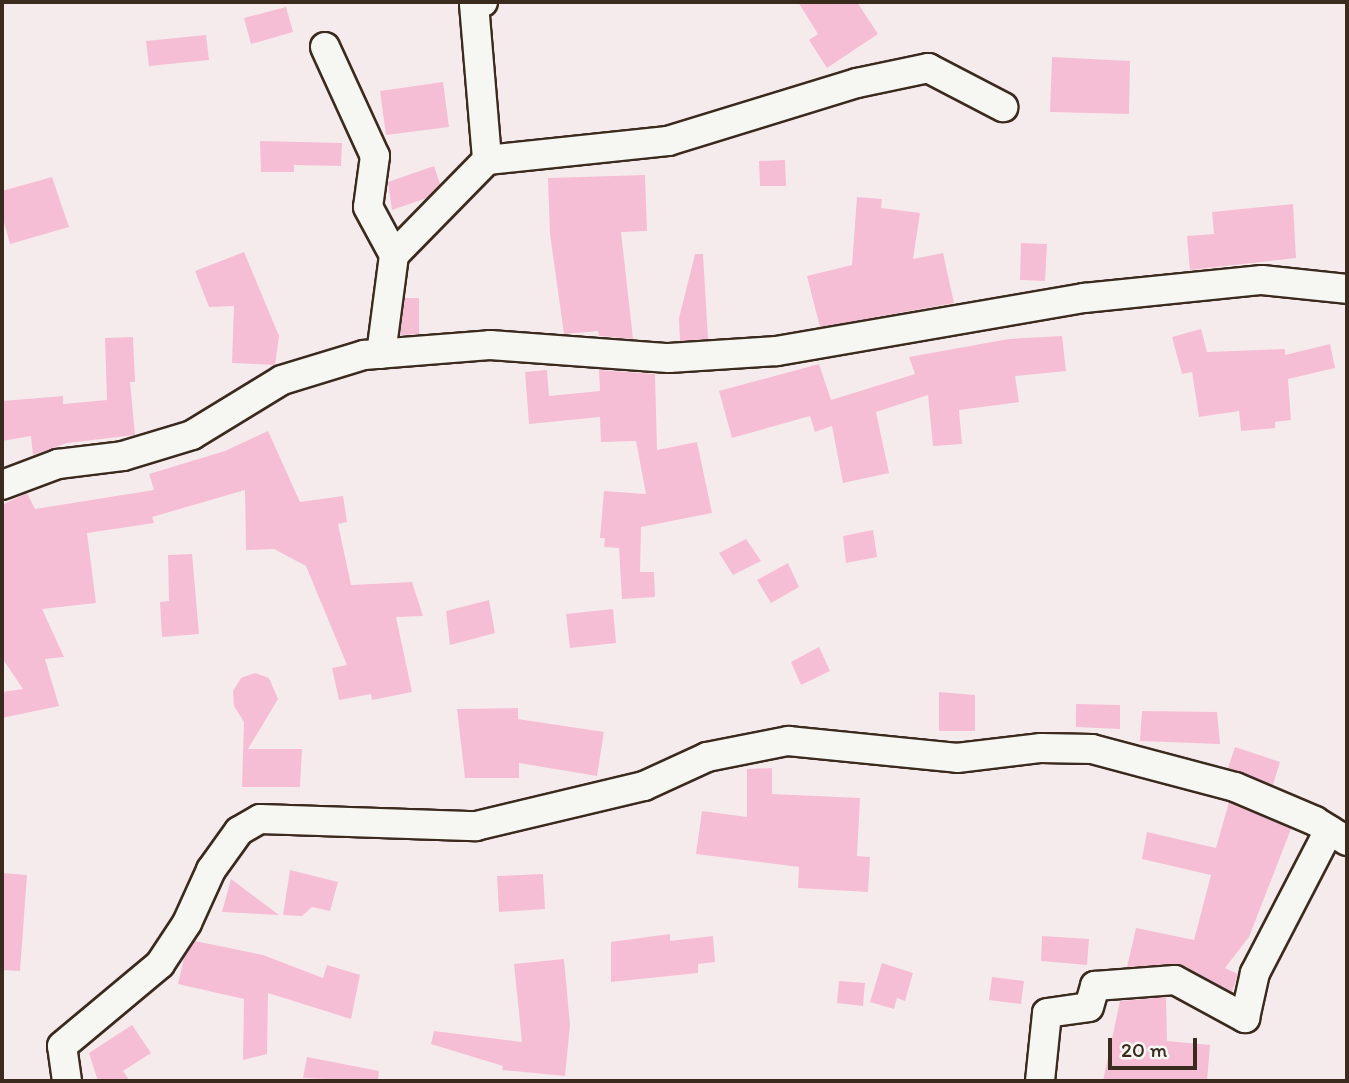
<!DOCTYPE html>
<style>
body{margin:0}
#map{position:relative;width:1349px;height:1083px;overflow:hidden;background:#f6ebec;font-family:Itim,sans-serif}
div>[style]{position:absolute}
.building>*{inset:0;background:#f6bed5}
.roads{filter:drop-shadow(2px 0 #3b2a1e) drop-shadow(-2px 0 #3b2a1e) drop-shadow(0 2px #3b2a1e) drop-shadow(0 -2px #3b2a1e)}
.minor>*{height:28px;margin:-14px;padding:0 14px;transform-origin:14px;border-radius:14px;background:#f6f6f2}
span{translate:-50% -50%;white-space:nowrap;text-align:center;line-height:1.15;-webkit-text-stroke:5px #f6f6f2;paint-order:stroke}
.frame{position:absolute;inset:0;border:4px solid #3b2a1e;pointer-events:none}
.scale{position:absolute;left:1108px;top:1038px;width:89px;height:32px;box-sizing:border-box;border:4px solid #3b2a1e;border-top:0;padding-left:9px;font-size:21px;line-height:24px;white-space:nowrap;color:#3b2a1e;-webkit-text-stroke:5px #f6f6f2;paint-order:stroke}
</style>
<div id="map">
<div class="building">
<i style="clip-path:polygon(798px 2px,857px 2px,878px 34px,827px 68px,809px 40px,818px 34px)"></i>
<i style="clip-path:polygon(286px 7px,293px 32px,251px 44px,244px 18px)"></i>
<i style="clip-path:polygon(206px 35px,209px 60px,149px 66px,146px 41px)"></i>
<i style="clip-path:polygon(1052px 57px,1130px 61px,1129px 114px,1050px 112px)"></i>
<i style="clip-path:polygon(443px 82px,449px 127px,386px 135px,380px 91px)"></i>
<i style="clip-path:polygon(260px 141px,342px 143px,341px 166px,294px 165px,294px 172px,261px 172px)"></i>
<i style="clip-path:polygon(785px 160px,786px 186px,760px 186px,759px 161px)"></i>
<i style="clip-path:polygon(434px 166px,440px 184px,427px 198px,392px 210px,388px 182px)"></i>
<i style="clip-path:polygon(645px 175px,647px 231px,621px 232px,633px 339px,599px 336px,598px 331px,564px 334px,550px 234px,548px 178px)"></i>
<i style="clip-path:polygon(52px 177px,69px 227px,10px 244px,2px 215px,2px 191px)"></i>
<i style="clip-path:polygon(857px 197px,882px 199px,881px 208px,920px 213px,913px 259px,943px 253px,954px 303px,820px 327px,807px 276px,852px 265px)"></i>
<i style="clip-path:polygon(1293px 204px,1296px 258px,1190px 270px,1187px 236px,1214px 234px,1212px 212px)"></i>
<i style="clip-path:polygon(1021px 243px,1047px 244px,1045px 281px,1020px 280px)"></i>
<i style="clip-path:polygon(244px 252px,279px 336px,275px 365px,232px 363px,234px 306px,209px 307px,195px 271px)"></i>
<i style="clip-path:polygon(695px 254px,703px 254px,708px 339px,680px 341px,679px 318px)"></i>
<i style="clip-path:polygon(405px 298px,419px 298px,419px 334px,400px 335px)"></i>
<i style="clip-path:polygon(1201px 329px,1207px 352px,1285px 349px,1285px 355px,1330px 344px,1335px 368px,1288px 379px,1291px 420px,1275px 422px,1275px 428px,1241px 431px,1239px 411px,1199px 417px,1192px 372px,1182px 374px,1172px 337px)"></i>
<i style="clip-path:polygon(1062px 336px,1066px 371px,1015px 376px,1019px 402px,959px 410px,962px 444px,933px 446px,928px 395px,876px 412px,889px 473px,843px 483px,832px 426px,815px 432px,810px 416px,732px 438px,719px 391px,819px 364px,831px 400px,915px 374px,909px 357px,1009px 339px)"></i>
<i style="clip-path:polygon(133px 337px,135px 382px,130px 382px,135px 435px,67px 443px,33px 455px,31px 436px,2px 441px,2px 401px,63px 396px,63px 404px,107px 400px,105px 338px)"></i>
<i style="clip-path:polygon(547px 370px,549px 396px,600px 391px,599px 370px,655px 374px,657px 450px,697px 442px,712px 513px,641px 527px,640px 572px,654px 572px,655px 597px,622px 599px,619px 548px,604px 547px,605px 538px,600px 538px,604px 491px,646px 494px,636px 441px,601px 442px,600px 417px,529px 424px,525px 372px)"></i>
<i style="clip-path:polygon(268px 431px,300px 502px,343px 496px,347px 522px,338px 524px,351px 585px,412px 582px,423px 616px,396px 617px,412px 692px,372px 700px,371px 694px,339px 700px,332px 668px,347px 665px,306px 566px,274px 549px,246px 550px,245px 490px,152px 517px,154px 523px,87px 533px,96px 603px,42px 609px,64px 657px,45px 659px,59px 706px,2px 718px,2px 692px,23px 689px,2px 658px,2px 505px,27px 493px,35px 509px,154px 490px,149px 474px,225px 451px)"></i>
<i style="clip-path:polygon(873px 530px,877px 557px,846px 563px,843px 536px)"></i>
<i style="clip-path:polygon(746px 539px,761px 561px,733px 575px,719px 553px)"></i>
<i style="clip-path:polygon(192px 554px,199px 634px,162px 637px,160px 602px,169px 601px,168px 555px)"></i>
<i style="clip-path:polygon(788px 563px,799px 587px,771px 603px,757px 580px)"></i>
<i style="clip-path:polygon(489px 600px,495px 633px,450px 645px,446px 611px)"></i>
<i style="clip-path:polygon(613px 609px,616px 643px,570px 648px,566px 614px)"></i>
<i style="clip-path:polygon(819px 647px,830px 671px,801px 685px,791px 662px)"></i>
<i style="clip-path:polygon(255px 673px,269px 678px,278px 699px,248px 749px,302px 749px,300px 787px,242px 787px,244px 722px,234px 706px,233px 691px,241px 678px)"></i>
<i style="clip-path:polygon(939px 692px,975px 695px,975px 731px,939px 731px)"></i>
<i style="clip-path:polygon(1076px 704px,1120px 705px,1120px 729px,1076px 727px)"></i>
<i style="clip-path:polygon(518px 708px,518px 719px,604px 732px,597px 776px,519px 763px,519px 778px,465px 778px,457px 709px)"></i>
<i style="clip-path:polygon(1142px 711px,1217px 712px,1220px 744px,1140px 741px)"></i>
<i style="clip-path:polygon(1235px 747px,1280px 762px,1273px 785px,1228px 768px)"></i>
<i style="clip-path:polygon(772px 768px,772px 794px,860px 798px,857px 856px,870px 857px,868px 892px,798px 888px,799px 867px,696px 854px,702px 811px,747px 817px,747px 769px)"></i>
<i style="clip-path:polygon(1229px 802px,1291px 829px,1249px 937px,1225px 968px,1238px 974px,1232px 992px,1182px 965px,1127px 967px,1136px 928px,1194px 940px,1211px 875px,1142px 859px,1147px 832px,1216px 848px)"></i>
<i style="clip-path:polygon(290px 870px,338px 882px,330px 911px,312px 907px,302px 916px,283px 915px)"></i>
<i style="clip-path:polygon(2px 873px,27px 875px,20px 971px,2px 970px)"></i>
<i style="clip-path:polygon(543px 874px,545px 909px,499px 912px,497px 876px)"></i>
<i style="clip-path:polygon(231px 879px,279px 915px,222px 912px)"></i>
<i style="clip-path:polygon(670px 934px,670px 941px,713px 936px,715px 962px,698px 964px,698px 973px,611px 982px,611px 942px)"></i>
<i style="clip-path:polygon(1042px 936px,1089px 939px,1087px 965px,1041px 961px)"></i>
<i style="clip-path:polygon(195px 941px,263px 955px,323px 978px,327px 965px,360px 975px,351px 1019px,268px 993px,267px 1054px,243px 1060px,244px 999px,178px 984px,184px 958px)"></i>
<i style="clip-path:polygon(564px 959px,570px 1025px,565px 1076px,502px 1070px,503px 1066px,431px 1044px,434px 1031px,522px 1042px,514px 964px)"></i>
<i style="clip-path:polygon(882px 963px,913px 973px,905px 1001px,897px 998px,894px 1009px,870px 1002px)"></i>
<i style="clip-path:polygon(992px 977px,1024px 981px,1021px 1004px,989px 1000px)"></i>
<i style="clip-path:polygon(839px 981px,865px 983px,863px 1006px,837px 1003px)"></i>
<i style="clip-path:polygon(1166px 997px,1167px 1041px,1210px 1045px,1207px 1081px,1103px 1081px,1120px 1001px)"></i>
<i style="clip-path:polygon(132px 1025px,151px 1053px,123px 1071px,130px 1081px,98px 1081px,89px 1053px)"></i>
<i style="clip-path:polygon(307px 1057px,379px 1071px,378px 1081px,303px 1078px)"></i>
</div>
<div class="roads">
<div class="minor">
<i style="left:483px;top:2px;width:9px;rotate:167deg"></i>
<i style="left:474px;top:4px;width:157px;rotate:85.2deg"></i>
<i style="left:325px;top:47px;width:120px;rotate:65.4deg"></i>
<i style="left:375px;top:156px;width:51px;rotate:97.8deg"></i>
<i style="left:368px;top:207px;width:55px;rotate:61.6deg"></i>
<i style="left:381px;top:354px;width:100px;rotate:-82.5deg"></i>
<i style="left:394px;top:255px;width:133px;rotate:-45.6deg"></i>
<i style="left:487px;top:160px;width:182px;rotate:-6deg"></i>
<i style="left:668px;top:141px;width:198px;rotate:-17.1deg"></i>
<i style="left:857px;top:83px;width:73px;rotate:-11.9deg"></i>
<i style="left:928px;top:68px;width:85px;rotate:27.5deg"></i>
<i style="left:2px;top:485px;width:60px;rotate:-20.6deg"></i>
<i style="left:58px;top:464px;width:65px;rotate:-7deg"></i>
<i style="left:123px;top:456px;width:72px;rotate:-16.9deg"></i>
<i style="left:192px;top:435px;width:105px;rotate:-31.4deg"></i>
<i style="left:282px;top:380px;width:86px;rotate:-17deg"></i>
<i style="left:364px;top:355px;width:126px;rotate:-4.5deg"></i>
<i style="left:490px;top:345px;width:179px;rotate:4.2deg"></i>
<i style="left:669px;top:358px;width:108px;rotate:-3.7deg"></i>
<i style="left:777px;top:351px;width:312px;rotate:-9.8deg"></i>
<i style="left:1084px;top:298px;width:179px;rotate:-5.8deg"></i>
<i style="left:1262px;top:280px;width:85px;rotate:6deg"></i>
<i style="left:67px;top:1081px;width:35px;rotate:-98deg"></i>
<i style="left:62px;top:1046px;width:128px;rotate:-39.9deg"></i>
<i style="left:160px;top:964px;width:49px;rotate:-56.6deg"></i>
<i style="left:187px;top:923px;width:58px;rotate:-65.6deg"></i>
<i style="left:211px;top:870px;width:48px;rotate:-54.3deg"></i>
<i style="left:239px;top:831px;width:24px;rotate:-30deg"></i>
<i style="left:260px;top:819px;width:216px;rotate:1.9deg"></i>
<i style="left:476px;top:826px;width:173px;rotate:-13.4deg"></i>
<i style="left:644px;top:786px;width:69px;rotate:-24.7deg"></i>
<i style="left:707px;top:757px;width:83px;rotate:-11.2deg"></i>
<i style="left:788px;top:741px;width:170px;rotate:5.7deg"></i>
<i style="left:957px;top:758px;width:85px;rotate:-6.8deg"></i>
<i style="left:1041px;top:748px;width:51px;rotate:1.1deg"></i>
<i style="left:1092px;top:749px;width:148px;rotate:14.9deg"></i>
<i style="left:1235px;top:787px;width:87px;rotate:23deg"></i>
<i style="left:1315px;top:821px;width:38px;rotate:32deg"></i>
<i style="left:1040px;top:1081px;width:68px;rotate:-84.1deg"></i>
<i style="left:1047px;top:1013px;width:42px;rotate:-8.1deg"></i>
<i style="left:1089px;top:1007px;width:22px;rotate:-74deg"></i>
<i style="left:1095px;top:986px;width:80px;rotate:-4.3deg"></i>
<i style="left:1175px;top:980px;width:80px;rotate:28.5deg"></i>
<i style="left:1245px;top:1018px;width:46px;rotate:-77.5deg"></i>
<i style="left:1255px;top:973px;width:161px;rotate:-62.6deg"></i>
</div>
</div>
<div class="frame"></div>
<div class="scale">20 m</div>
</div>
